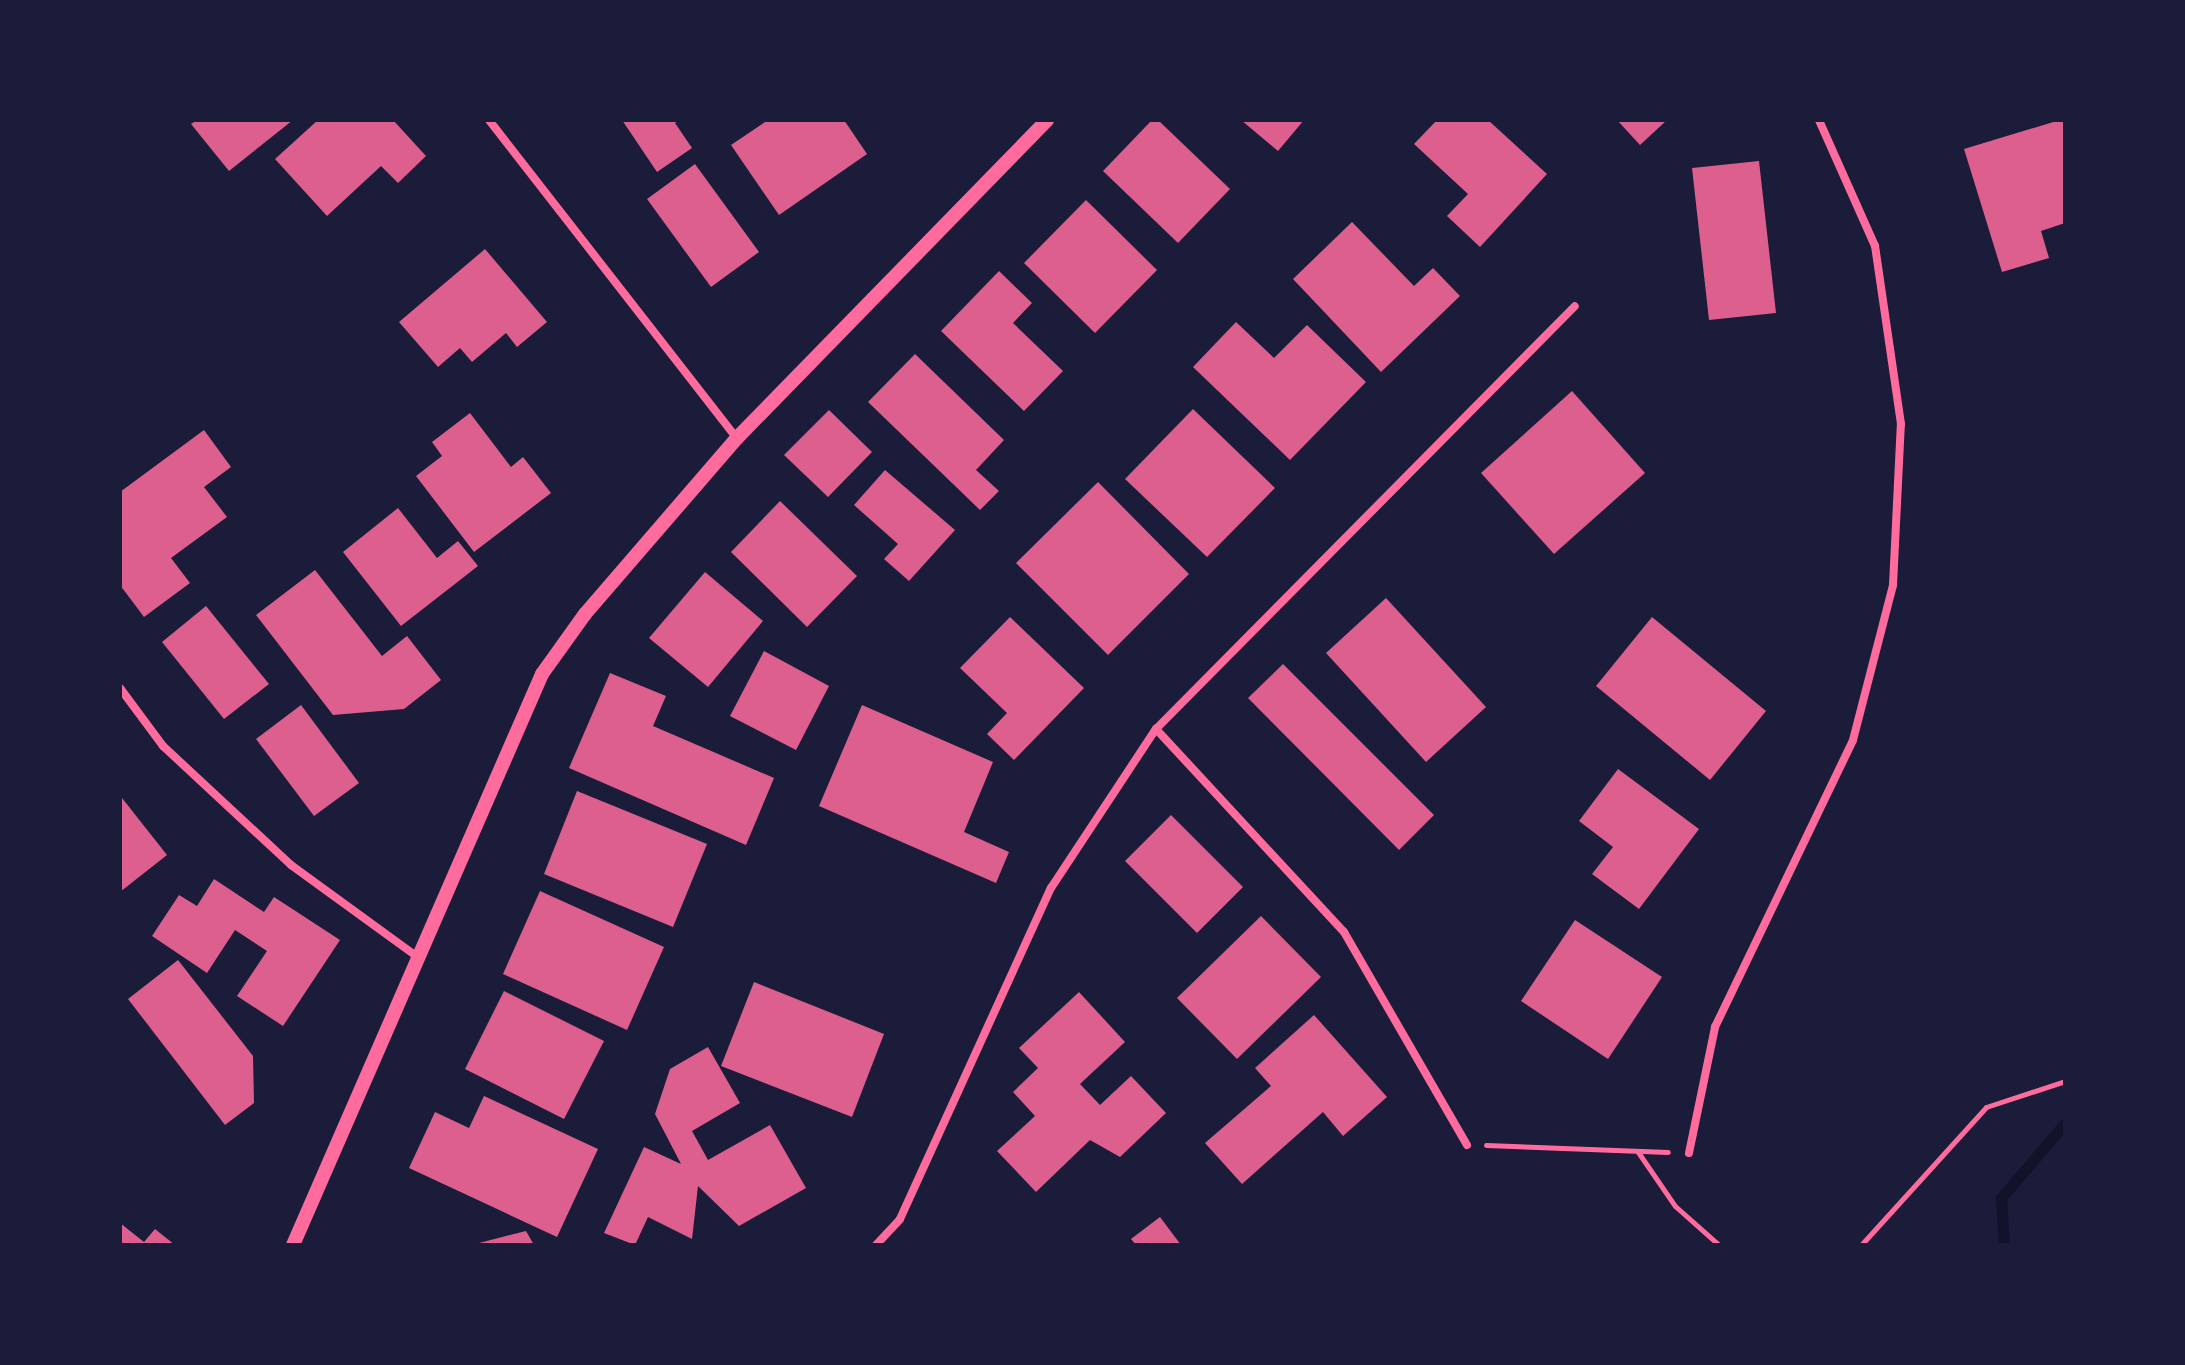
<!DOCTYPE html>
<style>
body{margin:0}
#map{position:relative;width:2185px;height:1365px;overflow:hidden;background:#1b1b3a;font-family:Manrope,sans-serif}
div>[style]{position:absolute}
.stream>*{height:11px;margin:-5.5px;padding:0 5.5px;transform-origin:5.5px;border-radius:5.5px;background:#12122b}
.building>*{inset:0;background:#dd5f8e}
.path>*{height:5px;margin:-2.5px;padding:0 2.5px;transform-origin:2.5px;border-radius:2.5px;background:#ff6b9d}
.minor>*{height:8px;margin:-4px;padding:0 4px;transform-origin:4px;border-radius:4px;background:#ff6b9d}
.tertiary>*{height:14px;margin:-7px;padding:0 7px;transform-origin:7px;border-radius:7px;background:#ff6b9d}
span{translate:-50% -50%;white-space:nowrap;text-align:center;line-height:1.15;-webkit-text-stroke:6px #1b1b3a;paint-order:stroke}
.frame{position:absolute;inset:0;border:122px solid #1b1b3a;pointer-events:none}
</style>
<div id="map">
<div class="stream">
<i style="left:2004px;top:1245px;width:47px;rotate:-93.7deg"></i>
<i style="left:2001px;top:1198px;width:99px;rotate:-49.5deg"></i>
</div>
<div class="building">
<i style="clip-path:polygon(197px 120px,293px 120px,229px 171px,191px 124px)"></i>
<i style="clip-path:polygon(318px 120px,393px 120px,426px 156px,398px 183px,381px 166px,327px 216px,275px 159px)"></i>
<i style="clip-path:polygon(622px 120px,680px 120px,675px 123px,692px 148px,657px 172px)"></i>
<i style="clip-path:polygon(768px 120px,844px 120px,867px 154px,779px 215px,731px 145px)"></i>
<i style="clip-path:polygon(1152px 120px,1158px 120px,1230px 189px,1178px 243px,1103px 171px)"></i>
<i style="clip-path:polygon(1241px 120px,1304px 120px,1278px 151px)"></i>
<i style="clip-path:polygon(1437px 120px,1488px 120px,1547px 174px,1480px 247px,1447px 216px,1468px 194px,1414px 144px)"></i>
<i style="clip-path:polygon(1617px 120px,1667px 120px,1640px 145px)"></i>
<i style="clip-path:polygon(2060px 120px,2065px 120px,2065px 223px,2041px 231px,2049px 258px,2002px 272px,1964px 149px)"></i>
<i style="clip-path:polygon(1759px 161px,1776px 313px,1709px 320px,1692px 168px)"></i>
<i style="clip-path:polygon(695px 164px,759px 252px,711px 287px,647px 199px)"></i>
<i style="clip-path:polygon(1086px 200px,1157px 270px,1095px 333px,1024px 263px)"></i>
<i style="clip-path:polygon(1352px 222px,1414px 286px,1433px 268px,1460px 296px,1381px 372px,1293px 279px)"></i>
<i style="clip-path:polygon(485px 249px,547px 322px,517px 347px,506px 333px,472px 362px,460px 348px,438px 367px,399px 322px)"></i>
<i style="clip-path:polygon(999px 271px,1032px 303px,1013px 323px,1063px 371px,1024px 411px,941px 331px)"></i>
<i style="clip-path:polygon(1236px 322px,1274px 358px,1307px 325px,1366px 382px,1290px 460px,1193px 367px)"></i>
<i style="clip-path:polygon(915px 354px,1004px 440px,976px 470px,999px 491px,980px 510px,868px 402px)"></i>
<i style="clip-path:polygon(1572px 391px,1645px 473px,1554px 554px,1481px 473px)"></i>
<i style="clip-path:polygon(1193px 409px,1275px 488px,1207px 557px,1125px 479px)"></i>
<i style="clip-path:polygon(829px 410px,872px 452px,828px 497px,784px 455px)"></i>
<i style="clip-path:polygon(470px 413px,511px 467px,523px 457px,551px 493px,474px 552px,416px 476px,442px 456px,432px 442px)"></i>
<i style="clip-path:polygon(204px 430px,231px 467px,204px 487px,227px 517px,171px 558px,190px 583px,144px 617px,120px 585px,120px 492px)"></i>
<i style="clip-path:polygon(885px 470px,955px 530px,909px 581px,884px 559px,898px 544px,854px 505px)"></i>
<i style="clip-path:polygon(1098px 482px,1189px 574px,1108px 655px,1016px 563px)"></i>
<i style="clip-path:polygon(780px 501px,857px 576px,807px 627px,731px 552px)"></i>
<i style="clip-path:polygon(398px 508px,437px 558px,458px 541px,478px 566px,401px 626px,343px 552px)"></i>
<i style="clip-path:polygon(315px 570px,382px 656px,407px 636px,441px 680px,404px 709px,333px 715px,256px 615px)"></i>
<i style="clip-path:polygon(705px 572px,763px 621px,708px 687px,649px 638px)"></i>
<i style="clip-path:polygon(1386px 598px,1486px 707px,1426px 762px,1326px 653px)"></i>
<i style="clip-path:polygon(206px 606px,269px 684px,224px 719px,162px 642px)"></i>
<i style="clip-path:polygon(1010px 617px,1084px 688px,1014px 760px,987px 734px,1007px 713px,960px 668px)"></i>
<i style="clip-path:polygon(1652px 617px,1766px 711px,1710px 780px,1596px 686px)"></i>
<i style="clip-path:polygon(764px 651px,829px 686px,796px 750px,730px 716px)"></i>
<i style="clip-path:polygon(1283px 664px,1434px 815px,1399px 850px,1248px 698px)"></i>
<i style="clip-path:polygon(610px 673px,666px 696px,653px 726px,774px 778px,746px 845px,569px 768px)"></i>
<i style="clip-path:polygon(301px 705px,359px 783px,314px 816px,256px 739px)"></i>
<i style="clip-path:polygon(862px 705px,993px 762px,964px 832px,1009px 852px,996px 883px,819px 806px)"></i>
<i style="clip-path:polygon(1618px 769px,1699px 829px,1639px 909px,1592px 874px,1613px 847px,1579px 821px)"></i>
<i style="clip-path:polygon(577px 791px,707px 844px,673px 927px,544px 874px)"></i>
<i style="clip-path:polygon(122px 798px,167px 855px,120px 892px,120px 799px)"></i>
<i style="clip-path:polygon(1171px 815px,1243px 887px,1197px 933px,1125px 861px)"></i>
<i style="clip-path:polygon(214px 879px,264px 912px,274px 897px,340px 940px,283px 1026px,237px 996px,267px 951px,235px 930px,207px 973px,152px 936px,179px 895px,197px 906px)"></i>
<i style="clip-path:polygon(540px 891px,664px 947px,627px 1030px,503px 974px)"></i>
<i style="clip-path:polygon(1261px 916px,1321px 977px,1237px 1059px,1177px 998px)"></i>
<i style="clip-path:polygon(1575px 920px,1662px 977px,1608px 1059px,1521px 1001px)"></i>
<i style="clip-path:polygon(178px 960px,253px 1056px,254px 1103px,225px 1125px,128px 999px)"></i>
<i style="clip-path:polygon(754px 982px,884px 1034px,852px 1117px,721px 1066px)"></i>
<i style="clip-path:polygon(504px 991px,604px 1041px,564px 1119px,465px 1069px)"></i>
<i style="clip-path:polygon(1079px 992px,1125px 1042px,1080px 1084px,1100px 1105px,1131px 1076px,1166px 1113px,1120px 1157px,1090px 1140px,1036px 1192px,997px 1151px,1035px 1116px,1013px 1092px,1038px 1068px,1019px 1048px)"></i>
<i style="clip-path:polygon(1314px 1015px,1387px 1097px,1343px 1136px,1323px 1112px,1242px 1184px,1205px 1143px,1271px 1086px,1255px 1068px)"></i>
<i style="clip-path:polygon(708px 1047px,740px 1103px,692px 1131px,708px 1160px,770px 1125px,806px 1188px,739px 1226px,698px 1186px,692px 1239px,648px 1217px,635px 1245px,604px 1233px,644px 1147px,681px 1164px,655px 1114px,670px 1069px)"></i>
<i style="clip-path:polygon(484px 1096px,598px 1149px,557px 1237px,409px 1168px,435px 1112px,469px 1128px)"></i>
<i style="clip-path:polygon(1160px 1217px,1181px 1245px,1136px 1245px,1131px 1239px)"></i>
<i style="clip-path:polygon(120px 1223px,144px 1242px,155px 1229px,175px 1245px,120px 1245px)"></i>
<i style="clip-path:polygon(526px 1231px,534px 1245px,475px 1245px,475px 1244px)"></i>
</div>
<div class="path">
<i style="left:1486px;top:1145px;width:182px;rotate:2.2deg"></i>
<i style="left:1638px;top:1152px;width:65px;rotate:55.6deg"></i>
<i style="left:1675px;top:1206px;width:59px;rotate:41.6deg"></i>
<i style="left:1861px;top:1245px;width:186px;rotate:-47.8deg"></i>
<i style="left:1986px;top:1107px;width:83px;rotate:-18.2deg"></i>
</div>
<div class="minor">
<i style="left:489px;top:120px;width:403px;rotate:52.1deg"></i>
<i style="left:120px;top:688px;width:72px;rotate:53.4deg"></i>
<i style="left:163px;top:746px;width:175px;rotate:42.9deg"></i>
<i style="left:291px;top:865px;width:158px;rotate:36deg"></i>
<i style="left:1156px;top:729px;width:277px;rotate:47.2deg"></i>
<i style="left:1344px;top:932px;width:246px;rotate:60deg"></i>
<i style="left:1689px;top:1153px;width:129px;rotate:-78.3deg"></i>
<i style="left:1715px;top:1027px;width:318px;rotate:-64.3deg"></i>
<i style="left:1853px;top:740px;width:160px;rotate:-75.5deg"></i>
<i style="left:1893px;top:585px;width:161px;rotate:-87.2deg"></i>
<i style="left:1901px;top:424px;width:180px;rotate:-98.3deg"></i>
<i style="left:1875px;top:246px;width:138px;rotate:-114deg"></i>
<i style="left:876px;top:1245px;width:35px;rotate:-47deg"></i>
<i style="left:900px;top:1219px;width:364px;rotate:-65.5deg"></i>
<i style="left:1051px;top:888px;width:191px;rotate:-56.6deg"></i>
<i style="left:1156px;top:729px;width:595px;rotate:-45.27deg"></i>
</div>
<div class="tertiary">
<i style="left:293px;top:1245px;width:623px;rotate:-66.44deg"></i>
<i style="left:542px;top:674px;width:74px;rotate:-54.4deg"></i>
<i style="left:585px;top:614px;width:233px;rotate:-49.2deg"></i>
<i style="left:737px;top:438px;width:444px;rotate:-45.7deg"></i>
</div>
<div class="frame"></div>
</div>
